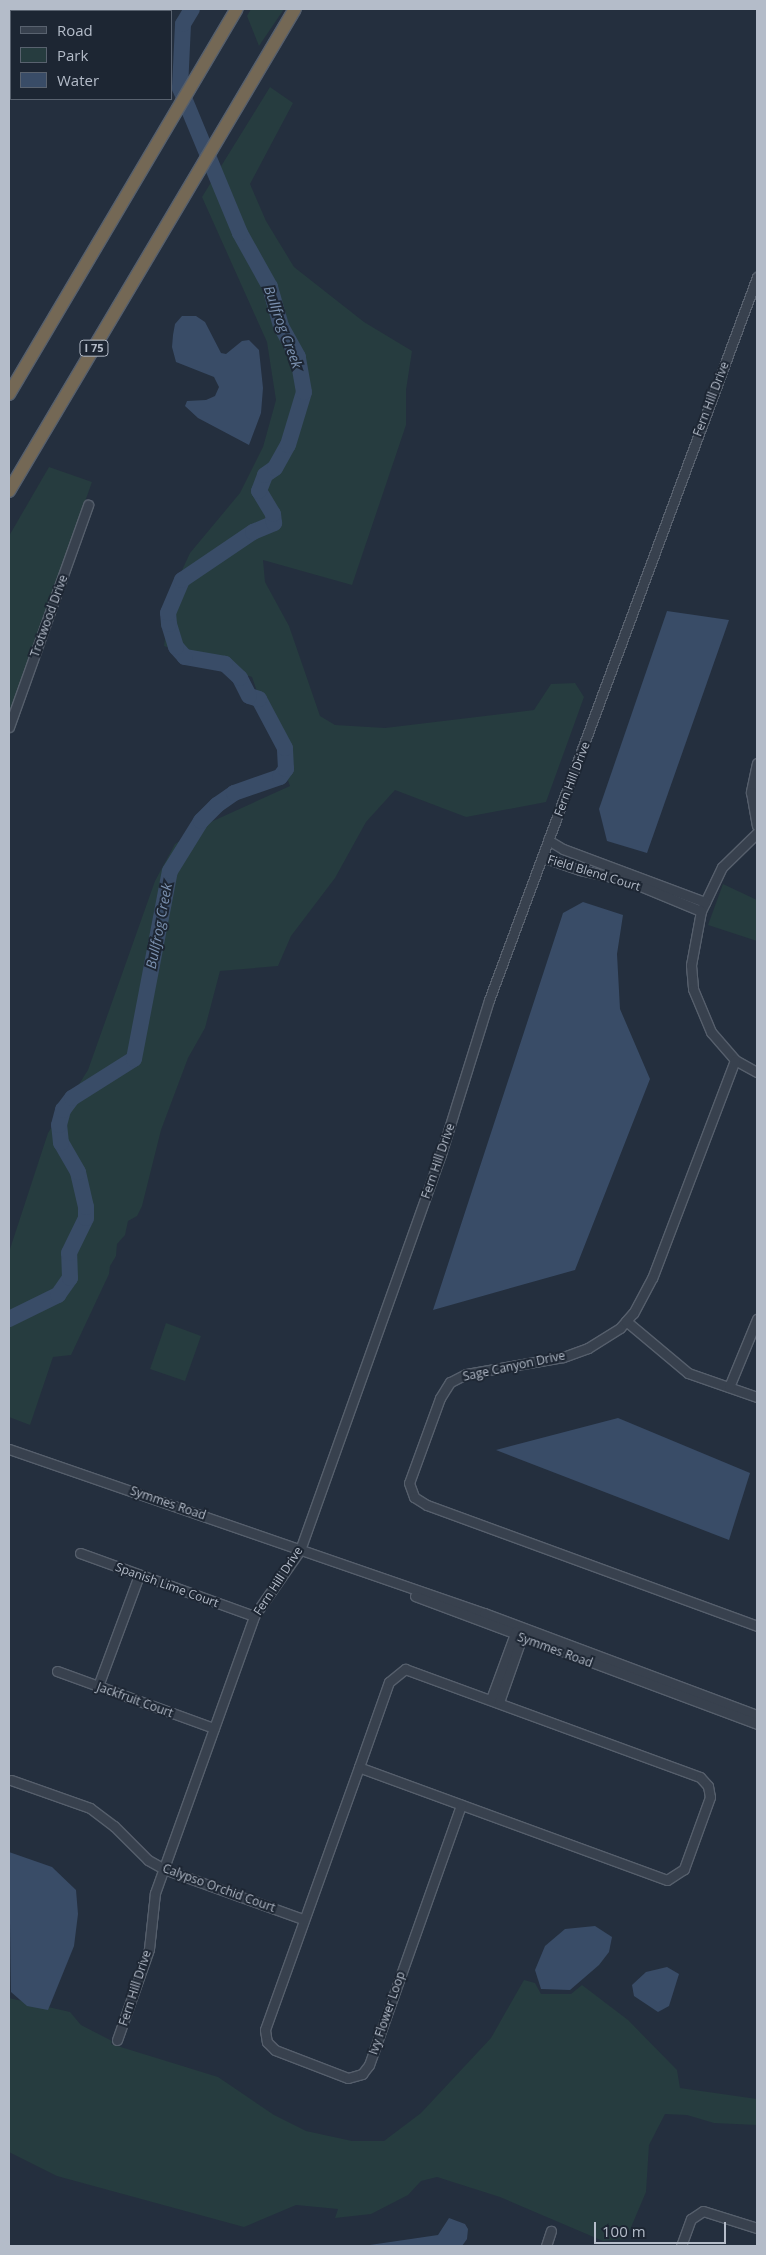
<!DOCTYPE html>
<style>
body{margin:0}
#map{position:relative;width:766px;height:2255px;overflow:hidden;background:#242f3e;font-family:"Open Sans",sans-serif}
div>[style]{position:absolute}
.green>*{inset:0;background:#263c3f}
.water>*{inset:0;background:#394c67}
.river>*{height:16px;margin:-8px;padding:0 8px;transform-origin:8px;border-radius:8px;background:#394c67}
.roads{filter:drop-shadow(1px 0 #565f6c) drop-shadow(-1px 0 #565f6c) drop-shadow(0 1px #565f6c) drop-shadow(0 -1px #565f6c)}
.minor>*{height:9px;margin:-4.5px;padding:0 4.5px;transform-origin:4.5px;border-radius:4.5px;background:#38414e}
.highway>*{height:12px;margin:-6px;padding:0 6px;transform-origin:6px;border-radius:6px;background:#746855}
span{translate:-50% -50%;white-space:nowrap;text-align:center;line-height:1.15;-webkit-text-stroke:4px #1d2633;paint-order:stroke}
.shield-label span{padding:1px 4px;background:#1d2633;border:1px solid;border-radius:4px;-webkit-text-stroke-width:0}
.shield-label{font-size:11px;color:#b4bcc9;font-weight:700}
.street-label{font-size:12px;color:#b4bcc9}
.water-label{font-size:14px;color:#7c92b1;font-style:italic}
.frame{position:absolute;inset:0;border:10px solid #b4bcc9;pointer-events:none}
.legend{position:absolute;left:10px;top:10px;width:162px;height:90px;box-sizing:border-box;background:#1d2633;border:1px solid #59626f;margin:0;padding:6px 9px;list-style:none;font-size:15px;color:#b4bcc9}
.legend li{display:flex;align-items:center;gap:10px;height:25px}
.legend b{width:25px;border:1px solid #59626f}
.scale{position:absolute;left:594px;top:2222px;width:132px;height:22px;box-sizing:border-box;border:2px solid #b4bcc9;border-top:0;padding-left:6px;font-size:15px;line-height:18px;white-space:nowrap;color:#b4bcc9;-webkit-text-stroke:4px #1d2633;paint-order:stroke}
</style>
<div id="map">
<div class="green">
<i style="clip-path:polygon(251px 9px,284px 9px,259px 46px,247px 16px)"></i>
<i style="clip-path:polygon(270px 87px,293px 103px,250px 184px,266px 221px,294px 267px,364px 322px,412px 351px,406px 390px,406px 425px,352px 585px,263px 560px,265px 582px,289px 626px,320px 716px,335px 725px,385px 728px,534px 710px,551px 684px,575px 683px,584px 697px,546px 802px,466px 817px,395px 790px,366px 822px,335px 878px,291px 936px,278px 966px,220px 971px,205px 1028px,188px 1058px,161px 1130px,142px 1206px,137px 1216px,128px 1221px,125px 1235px,117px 1244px,116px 1256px,110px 1266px,109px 1274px,71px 1355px,53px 1357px,30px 1425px,9px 1417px,9px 1252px,48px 1133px,88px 1070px,155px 881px,175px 844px,213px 821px,290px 786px,252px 677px,164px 646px,171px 594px,190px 553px,240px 493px,263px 447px,276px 400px,267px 342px,202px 197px)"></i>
<i style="clip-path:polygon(49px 467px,92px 482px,9px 714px,9px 536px)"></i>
<i style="clip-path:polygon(723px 884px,757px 900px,757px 941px,708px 925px)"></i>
<i style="clip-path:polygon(166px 1323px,201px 1336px,185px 1381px,150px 1369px)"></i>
<i style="clip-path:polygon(524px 1980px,535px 1983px,541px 1994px,571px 1994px,582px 1985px,628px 2020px,677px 2070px,680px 2088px,757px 2099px,757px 2125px,714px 2123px,687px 2115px,665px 2114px,649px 2145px,646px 2192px,626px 2239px,603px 2241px,500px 2197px,437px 2177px,421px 2181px,408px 2195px,371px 2214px,335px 2218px,338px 2209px,296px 2205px,244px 2227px,57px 2176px,9px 2152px,9px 1998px,70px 2012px,81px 2025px,112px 2041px,111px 2044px,218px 2077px,274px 2115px,306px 2131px,352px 2141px,384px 2141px,421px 2113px,491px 2038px)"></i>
</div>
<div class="water">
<i style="clip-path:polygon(182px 316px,196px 316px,205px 322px,221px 353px,226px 354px,242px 341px,249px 340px,259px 350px,263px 388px,261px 413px,249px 445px,198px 418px,185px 406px,187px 401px,206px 400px,215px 396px,219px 387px,214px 377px,176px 362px,172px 347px,173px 335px,175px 324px)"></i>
<i style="clip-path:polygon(667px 611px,729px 620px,647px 853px,607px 841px,599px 809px)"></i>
<i style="clip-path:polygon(583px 902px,623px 915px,617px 954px,620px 1009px,650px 1079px,575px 1270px,433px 1310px,563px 913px)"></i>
<i style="clip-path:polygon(618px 1418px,750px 1473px,729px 1540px,496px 1450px)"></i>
<i style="clip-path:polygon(9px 1852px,52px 1867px,76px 1890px,78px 1914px,74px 1946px,48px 2010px,27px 2006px,11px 1992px)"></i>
<i style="clip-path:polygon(595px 1926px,612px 1937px,609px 1952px,599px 1965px,570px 1990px,541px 1989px,535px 1970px,545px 1946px,565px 1929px)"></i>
<i style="clip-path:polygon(667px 1967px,679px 1974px,669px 2006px,658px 2012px,634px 1996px,632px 1985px,646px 1972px)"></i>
<i style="clip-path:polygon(449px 2218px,465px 2224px,468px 2229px,467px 2239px,462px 2246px,363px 2246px,438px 2235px)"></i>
</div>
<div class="river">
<i style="left:9px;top:1319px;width:55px;rotate:-26.1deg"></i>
<i style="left:58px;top:1295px;width:21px;rotate:-55deg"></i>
<i style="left:70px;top:1278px;width:25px;rotate:-92deg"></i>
<i style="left:69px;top:1253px;width:39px;rotate:-64deg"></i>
<i style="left:86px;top:1218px;width:11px;rotate:-90deg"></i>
<i style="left:86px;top:1207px;width:36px;rotate:-103deg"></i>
<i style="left:78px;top:1172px;width:34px;rotate:-120deg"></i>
<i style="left:61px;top:1143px;width:18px;rotate:-96deg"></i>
<i style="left:59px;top:1125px;width:16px;rotate:-75deg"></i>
<i style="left:63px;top:1110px;width:15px;rotate:-53deg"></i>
<i style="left:72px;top:1098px;width:73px;rotate:-32.2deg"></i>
<i style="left:134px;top:1059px;width:191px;rotate:-79.2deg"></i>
<i style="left:170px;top:871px;width:59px;rotate:-58.2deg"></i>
<i style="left:201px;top:821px;width:23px;rotate:-45deg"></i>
<i style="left:217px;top:805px;width:21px;rotate:-35deg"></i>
<i style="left:234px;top:793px;width:49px;rotate:-19.2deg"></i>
<i style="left:280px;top:777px;width:10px;rotate:-53deg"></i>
<i style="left:286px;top:769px;width:21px;rotate:-93deg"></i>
<i style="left:285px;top:748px;width:55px;rotate:-118deg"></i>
<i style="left:259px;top:699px;width:10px;rotate:-163deg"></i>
<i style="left:249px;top:696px;width:20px;rotate:-117deg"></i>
<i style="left:240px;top:678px;width:21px;rotate:-137deg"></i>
<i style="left:225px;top:664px;width:41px;rotate:-170.1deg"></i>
<i style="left:185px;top:657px;width:13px;rotate:-132deg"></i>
<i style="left:176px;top:647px;width:24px;rotate:-107deg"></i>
<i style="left:169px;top:624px;width:11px;rotate:-95deg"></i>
<i style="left:168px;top:613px;width:36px;rotate:-67deg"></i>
<i style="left:182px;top:580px;width:86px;rotate:-34.1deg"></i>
<i style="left:253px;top:532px;width:23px;rotate:-23deg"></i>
<i style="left:274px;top:523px;width:9px;rotate:-96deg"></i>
<i style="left:273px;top:514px;width:27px;rotate:-121deg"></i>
<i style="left:259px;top:491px;width:17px;rotate:-69deg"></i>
<i style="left:265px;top:475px;width:12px;rotate:-35deg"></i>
<i style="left:275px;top:468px;width:26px;rotate:-61deg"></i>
<i style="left:288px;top:445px;width:55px;rotate:-73.2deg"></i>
<i style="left:304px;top:392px;width:36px;rotate:-100deg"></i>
<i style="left:298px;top:357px;width:35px;rotate:-119deg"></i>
<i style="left:281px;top:326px;width:41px;rotate:-105.8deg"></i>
<i style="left:270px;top:287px;width:62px;rotate:-119.1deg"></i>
<i style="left:240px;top:233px;width:157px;rotate:-112.5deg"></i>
<i style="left:180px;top:88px;width:64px;rotate:-87.3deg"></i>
<i style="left:183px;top:24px;width:17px;rotate:-59deg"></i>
</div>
<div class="roads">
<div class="minor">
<i style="left:74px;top:11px;width:2px;rotate:-63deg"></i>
<i style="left:9px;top:33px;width:2px;rotate:27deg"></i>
<i style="left:9px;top:727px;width:236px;rotate:-70.4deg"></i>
<i style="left:757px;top:763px;width:30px;rotate:102deg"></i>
<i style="left:751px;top:792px;width:34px;rotate:80deg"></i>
<i style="left:757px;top:833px;width:49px;rotate:135.8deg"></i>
<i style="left:722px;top:867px;width:49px;rotate:115.5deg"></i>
<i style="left:701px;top:911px;width:55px;rotate:100.5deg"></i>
<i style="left:691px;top:965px;width:24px;rotate:85deg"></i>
<i style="left:693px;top:989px;width:47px;rotate:67.3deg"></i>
<i style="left:711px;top:1032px;width:37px;rotate:49deg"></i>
<i style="left:735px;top:1060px;width:25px;rotate:29deg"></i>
<i style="left:548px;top:840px;width:17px;rotate:31deg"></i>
<i style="left:563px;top:849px;width:152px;rotate:20.5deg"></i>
<i style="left:542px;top:857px;width:40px;rotate:18.9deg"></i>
<i style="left:580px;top:870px;width:47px;rotate:12.3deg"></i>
<i style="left:626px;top:880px;width:81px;rotate:22.5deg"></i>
<i style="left:735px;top:1060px;width:233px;rotate:110.8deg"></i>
<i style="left:652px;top:1278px;width:40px;rotate:118deg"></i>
<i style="left:633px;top:1313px;width:20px;rotate:131deg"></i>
<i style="left:620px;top:1328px;width:38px;rotate:148deg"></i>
<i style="left:588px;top:1348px;width:27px;rotate:160deg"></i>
<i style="left:563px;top:1357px;width:98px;rotate:170.1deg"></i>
<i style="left:466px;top:1374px;width:18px;rotate:153deg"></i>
<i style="left:450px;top:1382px;width:19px;rotate:122deg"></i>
<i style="left:440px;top:1398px;width:90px;rotate:110deg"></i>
<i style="left:409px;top:1483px;width:15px;rotate:70deg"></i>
<i style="left:414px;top:1497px;width:15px;rotate:32deg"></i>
<i style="left:427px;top:1505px;width:351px;rotate:20.1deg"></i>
<i style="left:626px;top:1321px;width:81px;rotate:40deg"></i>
<i style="left:688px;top:1373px;width:73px;rotate:19.2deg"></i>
<i style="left:729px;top:1387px;width:74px;rotate:-67.6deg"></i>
<i style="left:9px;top:1449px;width:503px;rotate:19.05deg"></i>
<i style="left:484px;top:1613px;width:291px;rotate:20.5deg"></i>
<i style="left:80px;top:1553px;width:185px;rotate:19.9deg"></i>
<i style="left:415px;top:1596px;width:365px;rotate:20.5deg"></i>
<i style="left:405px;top:1669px;width:314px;rotate:20.1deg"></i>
<i style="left:700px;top:1777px;width:12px;rotate:48deg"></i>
<i style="left:708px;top:1786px;width:11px;rotate:80deg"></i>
<i style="left:710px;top:1797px;width:77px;rotate:109.9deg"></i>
<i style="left:684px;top:1869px;width:20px;rotate:147deg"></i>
<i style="left:667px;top:1880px;width:328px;rotate:-159.9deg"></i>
<i style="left:359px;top:1767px;width:90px;rotate:-70.6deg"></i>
<i style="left:389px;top:1682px;width:21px;rotate:-39deg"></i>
<i style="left:57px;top:1671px;width:167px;rotate:20deg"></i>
<i style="left:98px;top:1686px;width:118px;rotate:-69.7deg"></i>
<i style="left:491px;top:1699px;width:72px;rotate:-69.8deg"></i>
<i style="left:499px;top:1702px;width:72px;rotate:-70.6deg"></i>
<i style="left:359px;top:1767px;width:279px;rotate:109.7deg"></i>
<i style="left:265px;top:2030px;width:12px;rotate:81deg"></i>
<i style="left:267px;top:2042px;width:11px;rotate:45deg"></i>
<i style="left:275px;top:2050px;width:78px;rotate:21deg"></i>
<i style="left:348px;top:2078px;width:15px;rotate:-16deg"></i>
<i style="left:362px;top:2074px;width:11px;rotate:-52deg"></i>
<i style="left:369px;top:2065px;width:276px;rotate:-70.5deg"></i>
<i style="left:11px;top:1780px;width:84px;rotate:19.5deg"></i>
<i style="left:90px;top:1808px;width:30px;rotate:37deg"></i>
<i style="left:114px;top:1826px;width:48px;rotate:45deg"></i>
<i style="left:148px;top:1860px;width:18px;rotate:29deg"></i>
<i style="left:164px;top:1869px;width:148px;rotate:19.8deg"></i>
<i style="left:117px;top:2040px;width:96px;rotate:-70.6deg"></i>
<i style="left:149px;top:1949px;width:56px;rotate:-83.9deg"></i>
<i style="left:155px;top:1893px;width:294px;rotate:-70.3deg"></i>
<i style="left:254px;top:1616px;width:80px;rotate:-55.1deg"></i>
<i style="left:300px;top:1550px;width:420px;rotate:-70.4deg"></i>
<i style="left:441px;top:1154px;width:161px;rotate:-72.7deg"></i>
<i style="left:489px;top:1000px;width:771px;rotate:-69.66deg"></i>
<i style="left:546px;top:2246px;width:16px;rotate:-72deg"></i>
<i style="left:681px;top:2246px;width:29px;rotate:-70deg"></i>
<i style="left:691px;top:2219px;width:14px;rotate:-34deg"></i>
<i style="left:703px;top:2211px;width:57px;rotate:17.5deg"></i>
</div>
<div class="highway">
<i style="left:9px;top:394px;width:447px;rotate:-59.4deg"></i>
<i style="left:9px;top:491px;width:560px;rotate:-59.32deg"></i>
</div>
</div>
<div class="shield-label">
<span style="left:94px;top:348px">I 75</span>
</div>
<div class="street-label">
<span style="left:711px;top:399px;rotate:-69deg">Fern Hill Drive</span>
<span style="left:49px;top:616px;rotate:-70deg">Trotwood Drive</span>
<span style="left:572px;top:779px;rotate:-69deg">Fern Hill Drive</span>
<span style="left:594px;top:873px;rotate:17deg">Field Blend Court</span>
<span style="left:438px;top:1161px;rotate:-71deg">Fern Hill Drive</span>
<span style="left:514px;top:1366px;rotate:-12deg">Sage Canyon Drive</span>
<span style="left:168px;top:1503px;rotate:19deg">Symmes Road</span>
<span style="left:278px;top:1581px;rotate:-57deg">Fern Hill Drive</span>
<span style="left:167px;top:1585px;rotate:20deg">Spanish Lime Court</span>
<span style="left:555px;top:1650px;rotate:20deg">Symmes Road</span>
<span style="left:135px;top:1700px;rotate:20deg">Jackfruit Court</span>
<span style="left:219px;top:1888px;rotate:20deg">Calypso Orchid Court</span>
<span style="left:135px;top:1988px;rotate:-72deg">Fern Hill Drive</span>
<span style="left:387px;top:2013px;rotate:-71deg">Ivy Flower Loop</span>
</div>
<div class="water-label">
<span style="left:283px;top:327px;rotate:70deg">Bullfrog Creek</span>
<span style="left:159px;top:926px;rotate:-79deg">Bullfrog Creek</span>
</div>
<div class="frame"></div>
<ul class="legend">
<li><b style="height:6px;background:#38414e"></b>Road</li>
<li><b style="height:14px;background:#263c3f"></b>Park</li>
<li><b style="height:14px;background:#394c67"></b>Water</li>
</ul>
<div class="scale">100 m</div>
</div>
